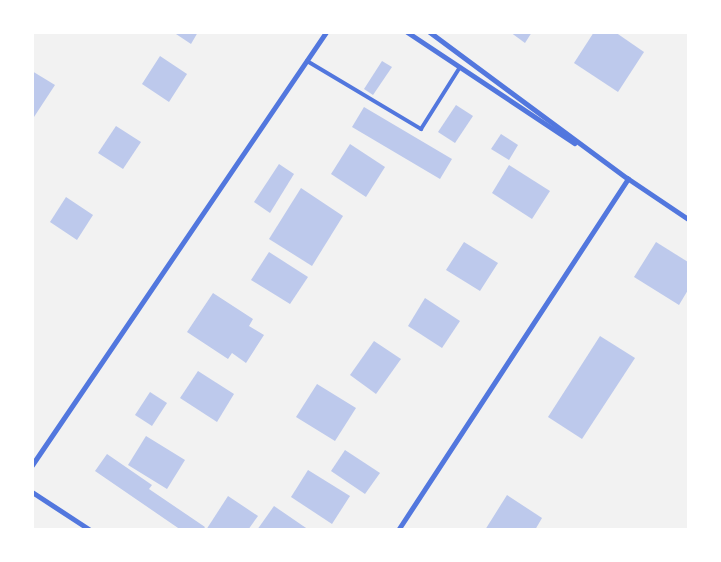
<!DOCTYPE html>
<style>
body{margin:0}
#map{position:relative;width:721px;height:562px;overflow:hidden;background:#f2f2f2;font-family:"Golos Text",sans-serif}
div>[style]{position:absolute}
.building>*{inset:0;background:#bdc9ec}
.service>*{height:4px;margin:-2px;padding:0 2px;transform-origin:2px;border-radius:2px;background:#5277de}
.minor>*{height:5px;margin:-2.5px;padding:0 2.5px;transform-origin:2.5px;border-radius:2.5px;background:#5277de}
span{translate:-50% -50%;white-space:nowrap;text-align:center;line-height:1.15;-webkit-text-stroke:5px #fff;paint-order:stroke}
.frame{position:absolute;inset:0;border:34px solid #fff;pointer-events:none}
</style>
<div id="map">
<div class="building">
<i style="clip-path:polygon(173px 32px,198px 32px,191px 44px)"></i>
<i style="clip-path:polygon(510px 32px,532px 32px,525px 43px)"></i>
<i style="clip-path:polygon(594px 32px,615px 32px,644px 52px,618px 92px,574px 63px)"></i>
<i style="clip-path:polygon(160px 56px,187px 74px,169px 102px,142px 84px)"></i>
<i style="clip-path:polygon(382px 61px,392px 67px,373px 95px,364px 89px)"></i>
<i style="clip-path:polygon(32px 71px,55px 85px,32px 120px)"></i>
<i style="clip-path:polygon(456px 105px,473px 116px,455px 143px,438px 132px)"></i>
<i style="clip-path:polygon(364px 107px,452px 159px,440px 179px,352px 127px)"></i>
<i style="clip-path:polygon(116px 126px,141px 142px,123px 169px,98px 153px)"></i>
<i style="clip-path:polygon(501px 134px,518px 145px,509px 160px,491px 149px)"></i>
<i style="clip-path:polygon(350px 144px,385px 167px,366px 197px,331px 174px)"></i>
<i style="clip-path:polygon(279px 164px,294px 174px,270px 213px,254px 202px)"></i>
<i style="clip-path:polygon(509px 165px,550px 191px,532px 219px,492px 193px)"></i>
<i style="clip-path:polygon(301px 188px,343px 216px,312px 266px,269px 239px)"></i>
<i style="clip-path:polygon(66px 197px,93px 215px,77px 240px,50px 222px)"></i>
<i style="clip-path:polygon(464px 242px,498px 263px,480px 291px,446px 270px)"></i>
<i style="clip-path:polygon(656px 242px,688px 262px,688px 290px,679px 305px,634px 277px)"></i>
<i style="clip-path:polygon(269px 252px,308px 277px,290px 304px,251px 280px)"></i>
<i style="clip-path:polygon(213px 293px,253px 319px,249px 326px,264px 335px,246px 363px,232px 353px,228px 359px,187px 332px)"></i>
<i style="clip-path:polygon(425px 298px,460px 321px,442px 348px,408px 326px)"></i>
<i style="clip-path:polygon(600px 336px,635px 358px,582px 439px,548px 417px)"></i>
<i style="clip-path:polygon(374px 341px,401px 359px,376px 394px,350px 375px)"></i>
<i style="clip-path:polygon(198px 371px,234px 394px,217px 422px,180px 398px)"></i>
<i style="clip-path:polygon(317px 384px,356px 408px,335px 441px,296px 417px)"></i>
<i style="clip-path:polygon(150px 392px,167px 403px,152px 426px,135px 415px)"></i>
<i style="clip-path:polygon(146px 436px,185px 460px,167px 489px,128px 465px)"></i>
<i style="clip-path:polygon(345px 450px,380px 473px,365px 494px,331px 471px)"></i>
<i style="clip-path:polygon(107px 454px,152px 485px,149px 489px,205px 527px,203px 530px,181px 530px,95px 471px)"></i>
<i style="clip-path:polygon(308px 470px,350px 496px,332px 524px,291px 497px)"></i>
<i style="clip-path:polygon(507px 495px,542px 518px,535px 530px,485px 530px)"></i>
<i style="clip-path:polygon(228px 496px,258px 516px,248px 530px,206px 530px)"></i>
<i style="clip-path:polygon(274px 506px,309px 530px,257px 530px)"></i>
</div>
<div class="service">
<i style="left:307px;top:61px;width:133px;rotate:30.8deg"></i>
<i style="left:421px;top:129px;width:73px;rotate:-57.8deg"></i>
</div>
<div class="minor">
<i style="left:407px;top:32px;width:201px;rotate:33.6deg"></i>
<i style="left:627px;top:178px;width:73px;rotate:33.9deg"></i>
<i style="left:32px;top:465px;width:523px;rotate:-55.82deg"></i>
<i style="left:32px;top:492px;width:69px;rotate:33.2deg"></i>
<i style="left:398px;top:530px;width:420px;rotate:-56.8deg"></i>
<i style="left:628px;top:179px;width:247px;rotate:-143.5deg"></i>
</div>
<div class="frame"></div>
</div>
